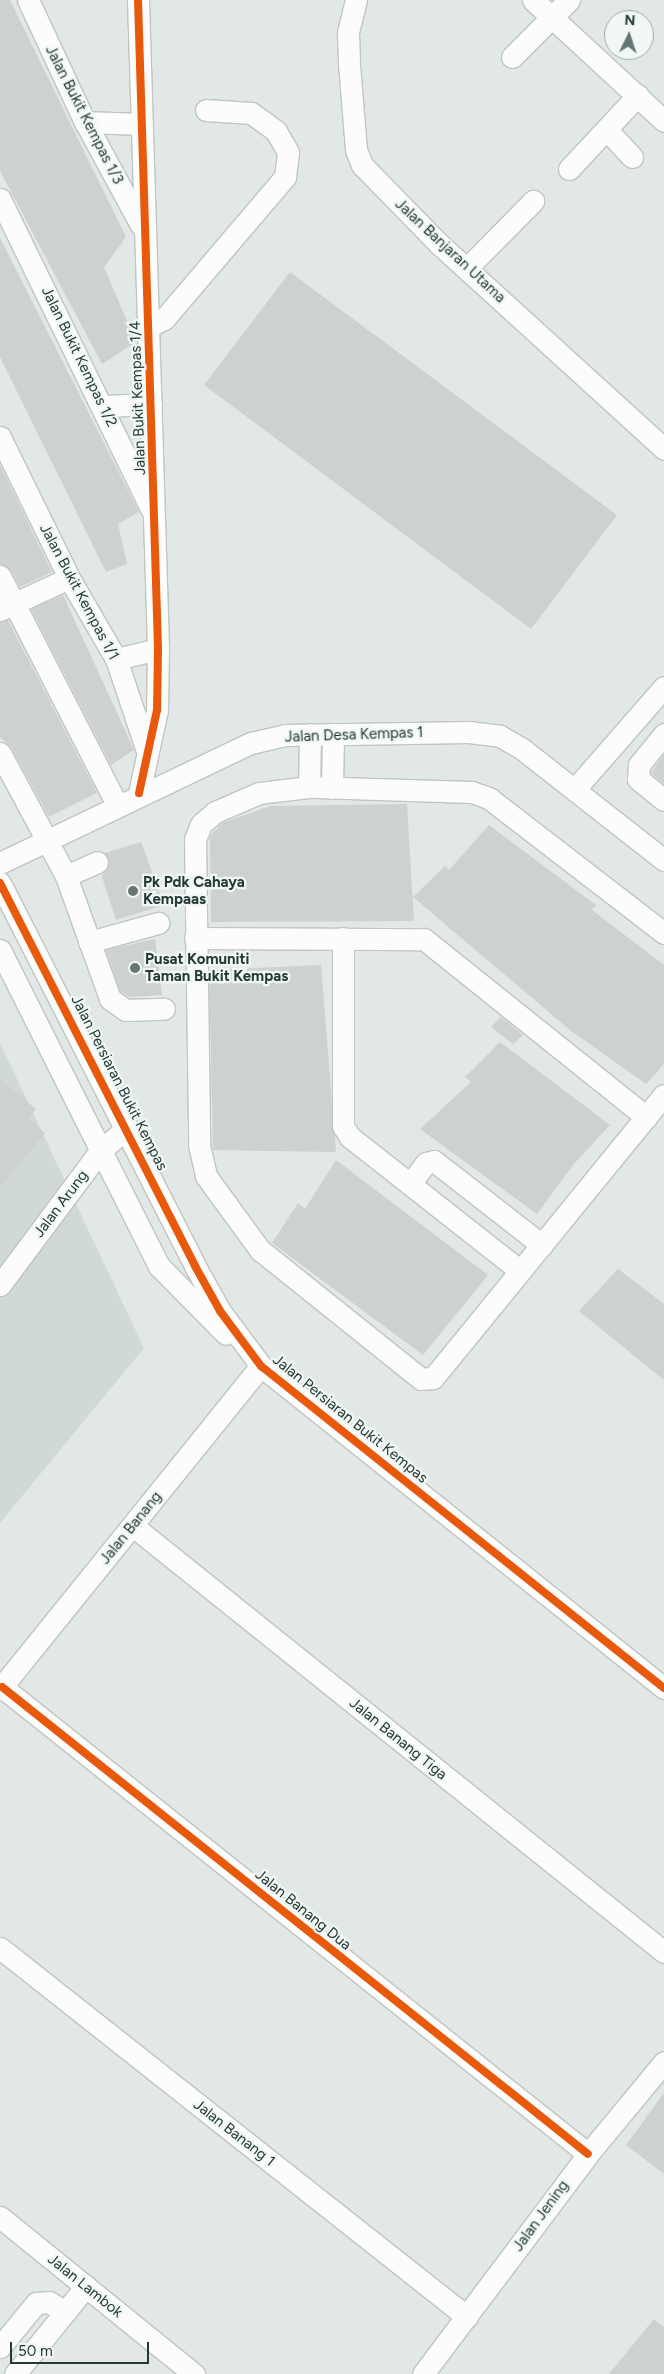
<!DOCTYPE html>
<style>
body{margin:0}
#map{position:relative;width:664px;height:2374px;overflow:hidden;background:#e2e8e6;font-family:Figtree,sans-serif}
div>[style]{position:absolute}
.built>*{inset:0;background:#d1d9d6}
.building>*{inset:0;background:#cdd1d0}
.roads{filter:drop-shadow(1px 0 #bfc5c3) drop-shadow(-1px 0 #bfc5c3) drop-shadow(0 1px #bfc5c3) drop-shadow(0 -1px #bfc5c3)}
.minor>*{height:21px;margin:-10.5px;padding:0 10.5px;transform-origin:10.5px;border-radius:10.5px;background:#fbfcfb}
.cycleway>*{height:8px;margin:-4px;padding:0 4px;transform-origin:4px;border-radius:4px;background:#e8590c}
.dots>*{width:14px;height:14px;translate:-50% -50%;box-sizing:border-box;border:2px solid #f0f7f4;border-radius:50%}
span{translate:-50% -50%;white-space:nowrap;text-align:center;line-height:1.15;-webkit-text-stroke:4.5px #f0f7f4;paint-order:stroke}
.street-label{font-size:15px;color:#233936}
.poi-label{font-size:15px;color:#233936;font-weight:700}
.left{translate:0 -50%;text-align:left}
.north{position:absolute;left:604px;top:10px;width:50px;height:50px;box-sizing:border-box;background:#f0f7f4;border:1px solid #9eaba8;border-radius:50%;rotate:4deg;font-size:14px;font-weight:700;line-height:20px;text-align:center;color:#233936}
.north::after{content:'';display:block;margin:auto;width:18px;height:22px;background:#667674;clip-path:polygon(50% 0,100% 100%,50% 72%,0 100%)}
.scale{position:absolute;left:10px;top:2342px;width:139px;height:22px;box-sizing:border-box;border:2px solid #233936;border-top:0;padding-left:6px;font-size:15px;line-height:18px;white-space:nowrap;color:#233936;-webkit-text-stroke:4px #f0f7f4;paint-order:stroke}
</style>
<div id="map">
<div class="built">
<i style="clip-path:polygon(0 1043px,144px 1348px,0 1523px)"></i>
</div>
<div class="building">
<i style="clip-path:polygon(0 0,10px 0,126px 237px,104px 267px,136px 342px,102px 364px,0 171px)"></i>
<i style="clip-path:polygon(0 238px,139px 512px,118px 524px,127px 564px,106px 572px,0 357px)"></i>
<i style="clip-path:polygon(290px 272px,617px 515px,531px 629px,204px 385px)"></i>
<i style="clip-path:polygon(0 465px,52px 572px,20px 587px,11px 570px,0 564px)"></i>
<i style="clip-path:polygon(63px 595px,134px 750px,111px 765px,31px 609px)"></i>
<i style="clip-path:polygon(8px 620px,97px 793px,49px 817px,11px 747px,0 737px,0 622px)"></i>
<i style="clip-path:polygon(664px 754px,664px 784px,651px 773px)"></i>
<i style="clip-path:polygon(407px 804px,414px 921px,211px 922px,210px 836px,222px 823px,270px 806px)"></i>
<i style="clip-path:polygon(489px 825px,596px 905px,592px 910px,664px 965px,664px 1064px,646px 1084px,570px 1030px,413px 897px,445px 866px,449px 870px)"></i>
<i style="clip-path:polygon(141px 842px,164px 905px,116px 920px,102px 877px,109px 864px,105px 853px)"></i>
<i style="clip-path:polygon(155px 939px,162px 995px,130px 997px,120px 991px,106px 950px)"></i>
<i style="clip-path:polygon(321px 965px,336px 1152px,213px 1150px,209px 970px)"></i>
<i style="clip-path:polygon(501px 1017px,523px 1035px,513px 1044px,491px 1027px)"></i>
<i style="clip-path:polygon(500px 1042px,610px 1125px,573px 1165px,537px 1214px,420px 1129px,471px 1082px,465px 1077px)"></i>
<i style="clip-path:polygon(0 1079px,36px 1109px,28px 1118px,45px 1133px,0 1187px)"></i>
<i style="clip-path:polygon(336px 1160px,488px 1275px,423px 1355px,272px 1243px,298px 1203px,305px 1209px)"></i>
<i style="clip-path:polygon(618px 1269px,664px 1304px,664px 1380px,579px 1311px)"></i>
<i style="clip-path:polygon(664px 2093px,664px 2174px,626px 2145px)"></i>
<i style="clip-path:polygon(654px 2319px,664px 2327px,664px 2374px,609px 2374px)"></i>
</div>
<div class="roads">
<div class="minor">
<i style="left:28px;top:0;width:135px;rotate:65deg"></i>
<i style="left:85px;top:122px;width:117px;rotate:61.5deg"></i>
<i style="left:138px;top:0;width:649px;rotate:88.23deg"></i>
<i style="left:158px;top:649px;width:61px;rotate:90.9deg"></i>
<i style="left:157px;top:710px;width:85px;rotate:102.2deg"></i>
<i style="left:356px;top:0;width:34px;rotate:104deg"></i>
<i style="left:348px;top:33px;width:31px;rotate:88deg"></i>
<i style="left:349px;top:64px;width:86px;rotate:85.3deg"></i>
<i style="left:356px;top:150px;width:16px;rotate:68deg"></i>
<i style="left:362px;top:165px;width:109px;rotate:45.7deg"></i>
<i style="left:438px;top:243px;width:306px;rotate:42.3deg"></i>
<i style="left:533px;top:0;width:178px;rotate:42.7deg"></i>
<i style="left:512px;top:57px;width:81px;rotate:-45deg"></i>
<i style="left:85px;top:122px;width:57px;rotate:2deg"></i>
<i style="left:607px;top:130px;width:37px;rotate:47deg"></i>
<i style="left:569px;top:169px;width:101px;rotate:-47deg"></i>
<i style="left:0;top:199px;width:345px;rotate:64deg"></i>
<i style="left:468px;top:267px;width:93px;rotate:-45.4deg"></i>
<i style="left:150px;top:326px;width:16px;rotate:-27deg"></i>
<i style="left:164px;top:319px;width:187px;rotate:-49.6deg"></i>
<i style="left:285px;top:177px;width:25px;rotate:-83deg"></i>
<i style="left:288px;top:152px;width:24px;rotate:-120deg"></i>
<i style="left:276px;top:131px;width:31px;rotate:-144deg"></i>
<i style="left:251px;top:113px;width:45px;rotate:-176.2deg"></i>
<i style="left:104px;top:406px;width:47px;rotate:-2.4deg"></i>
<i style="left:0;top:437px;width:157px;rotate:63.9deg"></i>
<i style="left:69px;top:578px;width:94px;rotate:59.9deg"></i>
<i style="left:116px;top:659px;width:97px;rotate:71.4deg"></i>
<i style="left:0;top:576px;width:257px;rotate:62.9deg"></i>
<i style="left:0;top:610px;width:76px;rotate:-24.9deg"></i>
<i style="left:116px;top:659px;width:43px;rotate:-13.4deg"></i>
<i style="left:664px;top:734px;width:40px;rotate:129deg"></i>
<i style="left:639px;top:765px;width:14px;rotate:94deg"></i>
<i style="left:638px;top:779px;width:33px;rotate:39deg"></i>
<i style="left:0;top:753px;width:140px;rotate:61.8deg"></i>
<i style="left:66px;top:876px;width:34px;rotate:-24deg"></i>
<i style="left:309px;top:787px;width:53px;rotate:-88.9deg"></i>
<i style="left:332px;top:788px;width:54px;rotate:-88.9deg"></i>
<i style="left:575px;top:789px;width:135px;rotate:-48.9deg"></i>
<i style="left:0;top:863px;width:278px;rotate:-25.6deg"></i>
<i style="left:251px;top:743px;width:35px;rotate:-13deg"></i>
<i style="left:285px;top:735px;width:184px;rotate:-0.9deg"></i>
<i style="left:469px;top:732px;width:31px;rotate:7deg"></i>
<i style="left:500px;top:736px;width:24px;rotate:30deg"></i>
<i style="left:521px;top:748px;width:182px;rotate:38.1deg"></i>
<i style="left:66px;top:876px;width:131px;rotate:70.3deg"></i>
<i style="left:110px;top:999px;width:19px;rotate:35deg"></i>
<i style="left:126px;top:1010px;width:38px;rotate:-2deg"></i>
<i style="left:0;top:883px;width:430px;rotate:63deg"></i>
<i style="left:195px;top:1266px;width:51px;rotate:60.9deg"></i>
<i style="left:220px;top:1311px;width:69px;rotate:53.3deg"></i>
<i style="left:261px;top:1366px;width:516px;rotate:38.63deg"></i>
<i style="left:664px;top:933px;width:221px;rotate:-142.4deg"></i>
<i style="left:489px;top:798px;width:18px;rotate:-161deg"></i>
<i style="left:472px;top:792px;width:163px;rotate:-178.2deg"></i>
<i style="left:309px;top:787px;width:50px;rotate:173.2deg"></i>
<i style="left:259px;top:793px;width:48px;rotate:156.6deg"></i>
<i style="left:215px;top:812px;width:18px;rotate:139deg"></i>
<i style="left:201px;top:824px;width:17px;rotate:111deg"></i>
<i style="left:195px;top:840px;width:305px;rotate:89.2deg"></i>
<i style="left:199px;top:1145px;width:32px;rotate:77deg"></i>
<i style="left:206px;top:1176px;width:92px;rotate:53.9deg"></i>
<i style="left:260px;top:1250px;width:206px;rotate:38.7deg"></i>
<i style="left:421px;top:1379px;width:12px;rotate:-5deg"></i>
<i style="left:433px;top:1378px;width:365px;rotate:-50.8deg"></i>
<i style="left:195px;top:938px;width:229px;rotate:0.3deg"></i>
<i style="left:424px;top:939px;width:285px;rotate:38.7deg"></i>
<i style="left:343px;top:938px;width:188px;rotate:90deg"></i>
<i style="left:343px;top:1126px;width:13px;rotate:58deg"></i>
<i style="left:350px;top:1137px;width:216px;rotate:38.2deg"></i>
<i style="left:89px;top:942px;width:72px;rotate:-15.4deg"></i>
<i style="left:0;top:950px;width:354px;rotate:63.3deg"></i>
<i style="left:159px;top:1266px;width:95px;rotate:45.4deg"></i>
<i style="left:410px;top:1184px;width:26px;rotate:-53deg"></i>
<i style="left:426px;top:1163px;width:8px;rotate:-14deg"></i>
<i style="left:434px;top:1161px;width:137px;rotate:37.9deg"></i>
<i style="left:0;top:1285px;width:166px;rotate:-53.3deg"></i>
<i style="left:99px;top:1152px;width:38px;rotate:-41deg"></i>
<i style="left:133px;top:1526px;width:681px;rotate:38.74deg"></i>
<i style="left:2px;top:1687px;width:749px;rotate:38.55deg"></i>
<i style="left:0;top:1689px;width:415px;rotate:-51.1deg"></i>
<i style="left:0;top:1948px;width:595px;rotate:38.31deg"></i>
<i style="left:0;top:2217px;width:250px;rotate:39deg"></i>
<i style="left:0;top:2347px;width:57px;rotate:-50.7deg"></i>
<i style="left:36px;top:2303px;width:13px;rotate:-4deg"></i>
<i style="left:49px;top:2302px;width:19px;rotate:32deg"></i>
<i style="left:15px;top:2374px;width:113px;rotate:-51.1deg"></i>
<i style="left:423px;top:2374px;width:275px;rotate:-53.1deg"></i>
<i style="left:588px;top:2154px;width:119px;rotate:-50.4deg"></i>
</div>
</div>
<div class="cycleway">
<i style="left:138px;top:0;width:649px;rotate:88.23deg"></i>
<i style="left:158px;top:649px;width:61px;rotate:90.9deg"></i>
<i style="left:157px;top:710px;width:85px;rotate:102.2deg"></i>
<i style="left:0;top:883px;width:430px;rotate:63deg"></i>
<i style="left:195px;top:1266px;width:51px;rotate:60.9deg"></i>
<i style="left:220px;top:1311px;width:69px;rotate:53.3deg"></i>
<i style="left:261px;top:1366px;width:516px;rotate:38.63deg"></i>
<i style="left:2px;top:1687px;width:749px;rotate:38.55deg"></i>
</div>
<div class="dots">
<i style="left:133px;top:891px;background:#667674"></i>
<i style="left:135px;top:968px;background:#667674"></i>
</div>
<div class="street-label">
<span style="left:84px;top:115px;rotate:63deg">Jalan Bukit Kempas 1/3</span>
<span style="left:450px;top:251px;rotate:43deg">Jalan Banjaran Utama</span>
<span style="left:79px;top:357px;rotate:64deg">Jalan Bukit Kempas 1/2</span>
<span style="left:138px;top:398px;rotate:-92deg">Jalan Bukit Kempas 1/4</span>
<span style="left:79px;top:592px;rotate:62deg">Jalan Bukit Kempas 1/1</span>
<span style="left:354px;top:735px;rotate:-2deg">Jalan Desa Kempas 1</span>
<span style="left:119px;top:1083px;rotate:63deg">Jalan Persiaran Bukit Kempas</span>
<span style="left:61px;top:1204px;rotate:-53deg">Jalan Arung</span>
<span style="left:350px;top:1419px;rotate:39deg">Jalan Persiaran Bukit Kempas</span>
<span style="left:131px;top:1528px;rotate:-51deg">Jalan Banang</span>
<span style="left:398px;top:1739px;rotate:39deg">Jalan Banang Tiga</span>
<span style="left:303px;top:1910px;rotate:39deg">Jalan Banang Dua</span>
<span style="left:234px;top:2133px;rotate:38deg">Jalan Banang 1</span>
<span style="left:541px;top:2216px;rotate:-54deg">Jalan Jening</span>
<span style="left:85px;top:2286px;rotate:39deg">Jalan Lambok</span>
</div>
<div class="poi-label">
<span class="left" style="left:143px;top:891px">Pk Pdk Cahaya<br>Kempaas</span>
<span class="left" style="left:145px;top:968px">Pusat Komuniti<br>Taman Bukit Kempas</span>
</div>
<div class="north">N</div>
<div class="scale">50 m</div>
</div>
